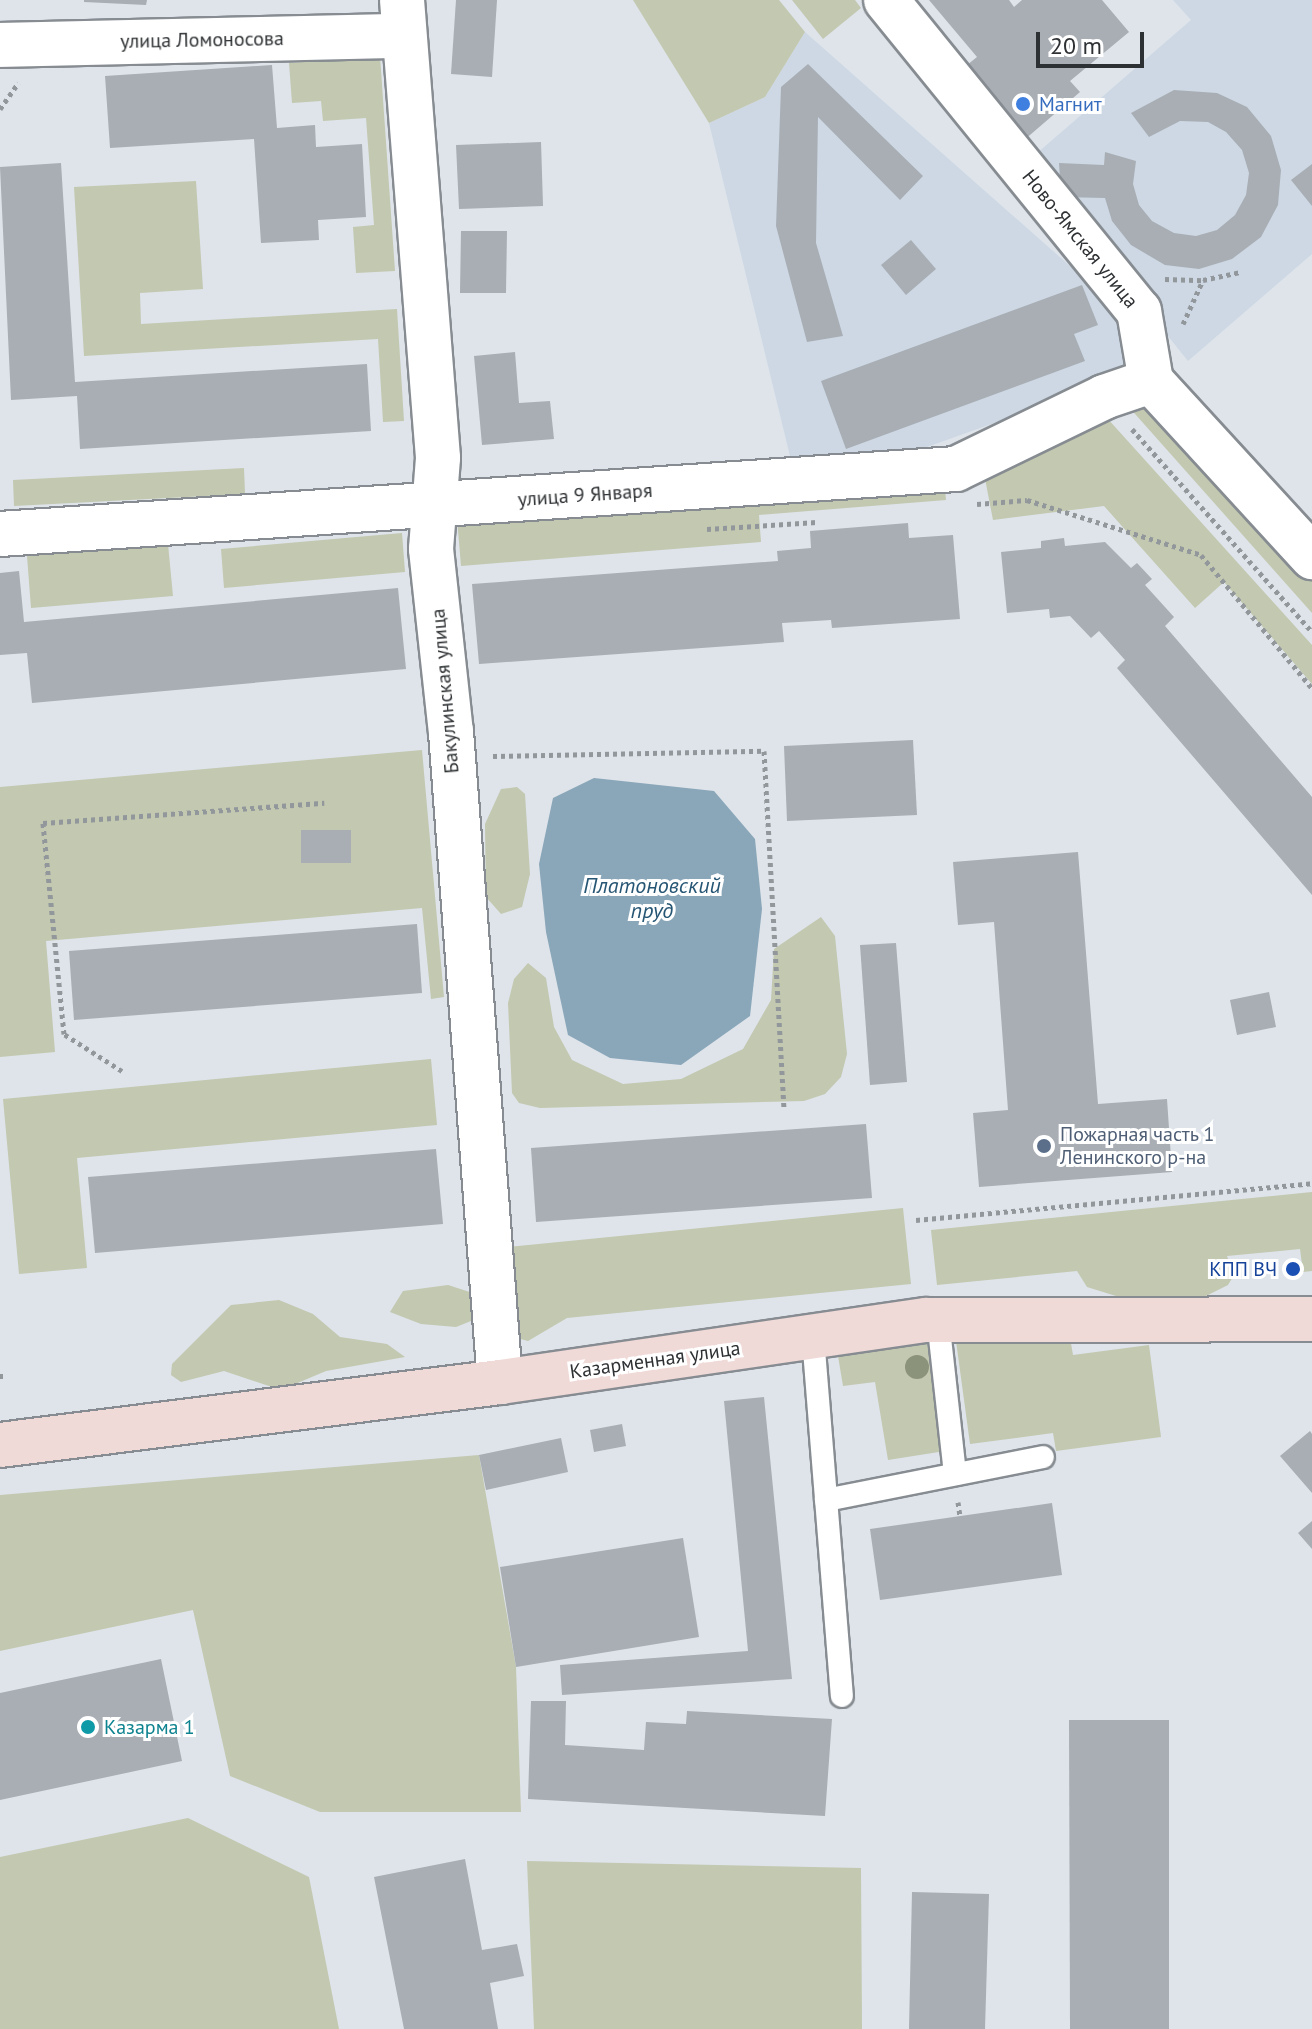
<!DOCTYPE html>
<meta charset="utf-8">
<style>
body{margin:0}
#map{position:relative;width:1312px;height:2029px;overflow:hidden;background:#dee4ea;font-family:"PT Sans",sans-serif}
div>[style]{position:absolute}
.built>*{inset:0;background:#cdd8e4}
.green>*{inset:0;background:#c3c8b0}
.water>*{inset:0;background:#8aa6b9}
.building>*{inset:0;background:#a8aeb4}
.path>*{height:5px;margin-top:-2.5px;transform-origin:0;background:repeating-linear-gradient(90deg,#92979b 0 4px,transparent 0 8px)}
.roads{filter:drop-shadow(2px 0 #868c91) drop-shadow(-2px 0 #868c91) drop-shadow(0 2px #868c91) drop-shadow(0 -2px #868c91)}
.lane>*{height:22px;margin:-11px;padding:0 11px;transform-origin:11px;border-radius:11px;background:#fff}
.street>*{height:44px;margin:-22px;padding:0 22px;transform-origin:22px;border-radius:22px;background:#fff}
.secondary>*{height:44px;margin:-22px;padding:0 22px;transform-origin:22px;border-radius:22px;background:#f0dad8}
.trees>*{width:24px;height:24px;margin:-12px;border-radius:50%;background:#8c937b}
.dots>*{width:22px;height:22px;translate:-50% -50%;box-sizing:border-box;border:4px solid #fff;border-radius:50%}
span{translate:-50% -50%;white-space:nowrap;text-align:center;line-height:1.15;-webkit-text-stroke:6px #fff;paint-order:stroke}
.street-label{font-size:20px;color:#2e3133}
.shop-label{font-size:20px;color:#366cbe}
.left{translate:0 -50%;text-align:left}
.service-label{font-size:20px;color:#4e5e75}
.transit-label{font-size:20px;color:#164399}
.right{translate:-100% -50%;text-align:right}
.culture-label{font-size:20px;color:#0d838f}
.water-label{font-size:22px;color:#265674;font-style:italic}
.scale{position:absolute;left:1036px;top:32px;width:108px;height:36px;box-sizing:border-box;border:4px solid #2e3133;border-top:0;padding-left:10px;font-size:24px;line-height:28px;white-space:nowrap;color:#2e3133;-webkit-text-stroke:6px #fff;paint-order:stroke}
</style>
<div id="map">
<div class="built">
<i style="clip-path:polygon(1173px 0,1312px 0,1312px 254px,1188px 361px,1028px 161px,1191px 20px)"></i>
<i style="clip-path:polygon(805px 32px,1122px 312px,1140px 371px,882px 463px,790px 456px,709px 123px,765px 97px)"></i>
</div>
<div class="green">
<i style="clip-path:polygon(633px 0,779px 0,805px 32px,765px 97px,709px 123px)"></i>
<i style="clip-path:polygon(792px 0,855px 0,861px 8px,823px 39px)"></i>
<i style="clip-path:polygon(380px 56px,395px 271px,356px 273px,353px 227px,374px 225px,366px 118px,323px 121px,321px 101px,292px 103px,289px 63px)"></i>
<i style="clip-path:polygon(196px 181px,203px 289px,140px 293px,141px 324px,397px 309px,404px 421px,383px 422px,378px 339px,84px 356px,74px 187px)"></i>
<i style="clip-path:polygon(1147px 390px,1312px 575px,1312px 613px,1128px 406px)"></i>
<i style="clip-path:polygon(1107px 418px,1312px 645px,1312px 684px,1224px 582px,1195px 608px,1104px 506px,993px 520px,982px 463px)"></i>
<i style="clip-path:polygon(244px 468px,245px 494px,14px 506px,13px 480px)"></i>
<i style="clip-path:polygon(944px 479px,946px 500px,759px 515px,761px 542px,461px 566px,457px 518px)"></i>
<i style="clip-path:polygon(402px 533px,405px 572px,224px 588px,221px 549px)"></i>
<i style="clip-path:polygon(168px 544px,173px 596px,31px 608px,27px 556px)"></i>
<i style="clip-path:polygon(422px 750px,444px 997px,431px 999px,422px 908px,46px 941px,55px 1052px,0 1057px,0 787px)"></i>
<i style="clip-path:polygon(517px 787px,525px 794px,530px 874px,522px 907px,501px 914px,486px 897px,485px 824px,501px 789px)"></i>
<i style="clip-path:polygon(821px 917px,835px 936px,847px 1054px,841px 1077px,825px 1094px,804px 1101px,540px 1108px,519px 1103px,512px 1093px,508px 1003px,514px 979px,528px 963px,546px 978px,554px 1027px,572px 1060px,623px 1084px,681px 1079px,743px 1049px,771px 1000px,774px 949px)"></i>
<i style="clip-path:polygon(431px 1059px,437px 1125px,77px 1158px,87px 1268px,19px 1274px,3px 1099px)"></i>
<i style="clip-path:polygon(1312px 1192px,1312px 1271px,1303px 1272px,1300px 1249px,1227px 1256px,1234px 1275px,1228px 1285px,1198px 1300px,1129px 1300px,1087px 1287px,1077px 1271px,937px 1285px,931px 1230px)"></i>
<i style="clip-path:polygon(903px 1208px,911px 1284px,567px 1318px,528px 1341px,517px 1338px,497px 1248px)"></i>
<i style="clip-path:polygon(448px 1285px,479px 1295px,486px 1315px,456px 1327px,421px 1324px,390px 1312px,403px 1291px)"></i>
<i style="clip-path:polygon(279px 1300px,313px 1314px,340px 1337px,387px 1344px,405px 1357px,326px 1371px,281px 1390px,224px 1371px,181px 1382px,171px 1375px,172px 1364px,231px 1305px)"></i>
<i style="clip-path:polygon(1068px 1326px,1073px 1355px,1149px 1345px,1161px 1437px,1056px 1451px,1053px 1433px,970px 1444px,956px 1341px)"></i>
<i style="clip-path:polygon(925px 1330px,945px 1451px,888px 1460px,875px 1382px,843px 1386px,836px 1344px)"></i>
<i style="clip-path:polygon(479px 1455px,516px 1667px,521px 1812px,320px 1812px,230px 1776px,193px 1610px,0 1651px,0 1495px)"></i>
<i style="clip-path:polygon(188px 1818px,309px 1877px,339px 2029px,0 2029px,0 1857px)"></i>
<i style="clip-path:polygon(527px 1861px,861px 1868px,862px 2029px,534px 2029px)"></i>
</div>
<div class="water">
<i style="clip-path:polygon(594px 778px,714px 791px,755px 839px,762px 909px,750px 1016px,681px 1065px,610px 1058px,568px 1035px,546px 932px,539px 864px,553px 798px)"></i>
</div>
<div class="building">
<i style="clip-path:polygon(84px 0,147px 0,146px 5px,84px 2px)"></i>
<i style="clip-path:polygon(456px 0,497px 0,492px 77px,451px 74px)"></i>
<i style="clip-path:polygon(929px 0,1009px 0,1014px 7px,1022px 0,1102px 0,1129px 32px,1070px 81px,1080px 92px,1023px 141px,962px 69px,977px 57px)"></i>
<i style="clip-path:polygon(808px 64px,923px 176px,900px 200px,818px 117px,816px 243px,843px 336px,807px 342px,776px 226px,781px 87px)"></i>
<i style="clip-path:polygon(272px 65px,277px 128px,315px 125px,316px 147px,362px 144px,366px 217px,318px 220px,319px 240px,261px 243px,254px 139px,110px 148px,105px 76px)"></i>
<i style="clip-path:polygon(1174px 90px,1217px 93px,1247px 107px,1271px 136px,1281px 170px,1278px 205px,1261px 237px,1232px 259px,1199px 269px,1165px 265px,1131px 245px,1112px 221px,1105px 198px,1061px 197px,1059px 163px,1104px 165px,1105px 152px,1136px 161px,1133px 184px,1139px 205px,1152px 221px,1174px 233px,1196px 236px,1217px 230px,1235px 215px,1246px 195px,1249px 173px,1242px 150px,1226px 132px,1208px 122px,1180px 121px,1149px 137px,1131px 113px)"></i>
<i style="clip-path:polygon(541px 142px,543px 206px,459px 209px,456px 145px)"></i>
<i style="clip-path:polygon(61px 163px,75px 382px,367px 364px,371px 431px,80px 449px,77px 396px,11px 400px,0 167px)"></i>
<i style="clip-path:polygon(1312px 164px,1312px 206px,1291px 180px)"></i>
<i style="clip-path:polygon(461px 231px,507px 231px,506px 293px,460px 293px)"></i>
<i style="clip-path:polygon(911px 240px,936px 269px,906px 295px,881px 265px)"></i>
<i style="clip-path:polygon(1082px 285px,1098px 325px,1074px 334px,1085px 361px,846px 449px,821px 381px)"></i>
<i style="clip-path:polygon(515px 352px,519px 403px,550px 401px,554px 439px,482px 445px,474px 356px)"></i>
<i style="clip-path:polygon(908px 523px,909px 538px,953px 535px,960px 619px,832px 628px,831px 620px,782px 623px,784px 642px,479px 664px,472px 584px,778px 561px,777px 551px,811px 548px,810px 531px)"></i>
<i style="clip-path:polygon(1064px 538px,1065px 546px,1105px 542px,1131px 568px,1137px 563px,1152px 579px,1145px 585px,1174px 617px,1165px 626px,1312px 797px,1312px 895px,1117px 668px,1125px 660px,1099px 631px,1091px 638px,1070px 616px,1050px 618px,1049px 609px,1007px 613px,1001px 552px,1041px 548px,1041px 541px)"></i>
<i style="clip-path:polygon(19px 571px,24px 622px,398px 588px,406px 669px,32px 703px,27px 653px,0 655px,0 573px)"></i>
<i style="clip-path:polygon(913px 740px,917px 815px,787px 821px,784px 746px)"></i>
<i style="clip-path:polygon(301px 830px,351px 830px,351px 863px,301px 863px)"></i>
<i style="clip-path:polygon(1078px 852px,1098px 1104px,1167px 1099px,1172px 1172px,979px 1187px,973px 1113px,1008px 1110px,994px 922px,958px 925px,953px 862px)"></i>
<i style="clip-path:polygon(417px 924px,422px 993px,74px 1020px,69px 951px)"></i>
<i style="clip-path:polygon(896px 943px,907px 1082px,870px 1085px,860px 945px)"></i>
<i style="clip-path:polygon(1269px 992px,1276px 1027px,1237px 1035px,1230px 1000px)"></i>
<i style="clip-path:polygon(866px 1124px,872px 1198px,536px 1222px,531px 1148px)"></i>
<i style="clip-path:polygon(436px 1149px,443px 1224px,95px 1253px,88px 1177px)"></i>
<i style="clip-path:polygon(764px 1397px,792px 1679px,562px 1695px,560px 1665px,748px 1651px,724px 1401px)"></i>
<i style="clip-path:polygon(622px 1424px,626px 1446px,594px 1452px,590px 1430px)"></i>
<i style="clip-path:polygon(1310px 1431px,1312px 1434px,1312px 1493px,1280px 1456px)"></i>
<i style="clip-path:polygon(561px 1438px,568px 1472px,486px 1490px,479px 1455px)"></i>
<i style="clip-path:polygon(1052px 1503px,1062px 1575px,880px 1600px,870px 1529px)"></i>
<i style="clip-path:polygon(1312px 1521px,1312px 1549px,1298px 1533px)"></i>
<i style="clip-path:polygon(683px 1538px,699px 1637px,516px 1667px,500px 1567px)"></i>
<i style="clip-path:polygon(161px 1659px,182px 1761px,0 1800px,0 1693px)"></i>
<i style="clip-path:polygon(531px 1701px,566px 1701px,565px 1745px,644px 1750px,646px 1722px,686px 1724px,687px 1711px,832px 1719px,825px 1816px,528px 1799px)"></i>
<i style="clip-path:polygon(1069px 1720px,1169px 1720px,1169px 2029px,1070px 2029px)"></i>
<i style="clip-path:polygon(465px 1859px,482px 1950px,517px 1944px,524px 1976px,490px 1983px,498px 2029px,404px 2029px,374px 1877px)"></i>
<i style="clip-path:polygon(912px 1892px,989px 1894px,985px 2029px,909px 2029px)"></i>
</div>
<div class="path">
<i style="left:0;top:109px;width:32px;rotate:-55deg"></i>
<i style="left:1165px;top:279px;width:38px;rotate:2deg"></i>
<i style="left:1203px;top:280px;width:39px;rotate:-12deg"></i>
<i style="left:1183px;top:324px;width:48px;rotate:-65.6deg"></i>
<i style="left:1132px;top:429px;width:271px;rotate:48.4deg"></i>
<i style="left:977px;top:504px;width:50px;rotate:-4.6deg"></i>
<i style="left:1027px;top:500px;width:182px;rotate:17.5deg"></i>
<i style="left:1201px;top:555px;width:173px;rotate:50.2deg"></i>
<i style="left:707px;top:529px;width:110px;rotate:-3.6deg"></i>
<i style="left:493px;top:756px;width:271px;rotate:-1.1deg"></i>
<i style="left:764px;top:751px;width:357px;rotate:86.8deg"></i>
<i style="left:122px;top:1071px;width:69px;rotate:-147.5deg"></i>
<i style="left:64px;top:1034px;width:212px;rotate:-95.7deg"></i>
<i style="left:43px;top:823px;width:282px;rotate:-4.1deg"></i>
<i style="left:916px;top:1220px;width:398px;rotate:-5.3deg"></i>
<i style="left:0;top:1376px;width:3px"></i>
<i style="left:958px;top:1502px;width:14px;rotate:82deg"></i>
</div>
<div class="roads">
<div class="lane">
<i style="left:938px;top:1320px;width:155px;rotate:83.7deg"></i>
<i style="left:813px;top:1337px;width:360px;rotate:85.4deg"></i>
<i style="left:826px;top:1500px;width:221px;rotate:-11.2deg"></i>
</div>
<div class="street">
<i style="left:402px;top:0;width:459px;rotate:85.5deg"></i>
<i style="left:438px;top:458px;width:91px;rotate:94.4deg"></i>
<i style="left:431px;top:549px;width:184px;rotate:83.8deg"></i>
<i style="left:451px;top:732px;width:652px;rotate:85.69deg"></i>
<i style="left:886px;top:0;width:401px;rotate:50.9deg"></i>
<i style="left:1139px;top:311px;width:71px;rotate:80.3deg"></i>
<i style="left:1151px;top:381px;width:239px;rotate:47.5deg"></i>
<i style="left:0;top:45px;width:403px;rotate:-1.3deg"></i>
<i style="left:0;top:534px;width:958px;rotate:-3.89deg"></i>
<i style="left:956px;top:469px;width:165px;rotate:-25.9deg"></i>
<i style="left:1104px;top:397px;width:50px;rotate:-18.8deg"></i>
</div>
<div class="secondary">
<i style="left:0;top:1445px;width:504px;rotate:-7.18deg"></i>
<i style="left:500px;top:1382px;width:430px;rotate:-8.3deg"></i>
<i style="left:926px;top:1320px;width:386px;rotate:-0.1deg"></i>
</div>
</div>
<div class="trees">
<i style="left:917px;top:1367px"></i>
</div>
<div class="dots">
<i style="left:1023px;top:104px;background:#3f7fe0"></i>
<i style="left:1044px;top:1146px;background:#5c6f8a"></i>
<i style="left:1293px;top:1269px;background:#1a4fb4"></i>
<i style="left:88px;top:1727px;background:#0f9aa8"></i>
</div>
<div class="street-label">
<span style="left:202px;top:40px;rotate:-1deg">улица Ломоносова</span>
<span style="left:1080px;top:239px;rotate:51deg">Ново-Ямская улица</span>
<span style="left:585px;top:495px;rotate:-4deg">улица 9 Января</span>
<span style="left:445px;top:691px;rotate:-95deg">Бакулинская улица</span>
<span style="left:655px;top:1360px;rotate:-8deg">Казарменная улица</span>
</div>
<div class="shop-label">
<span class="left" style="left:1039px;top:104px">Магнит</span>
</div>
<div class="service-label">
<span class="left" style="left:1060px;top:1146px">Пожарная часть 1<br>Ленинского р-на</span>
</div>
<div class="transit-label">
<span class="right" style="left:1277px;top:1269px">КПП ВЧ</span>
</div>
<div class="culture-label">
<span class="left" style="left:104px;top:1727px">Казарма 1</span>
</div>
<div class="water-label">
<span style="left:652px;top:898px">Платоновский<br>пруд</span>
</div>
<div class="scale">20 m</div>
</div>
